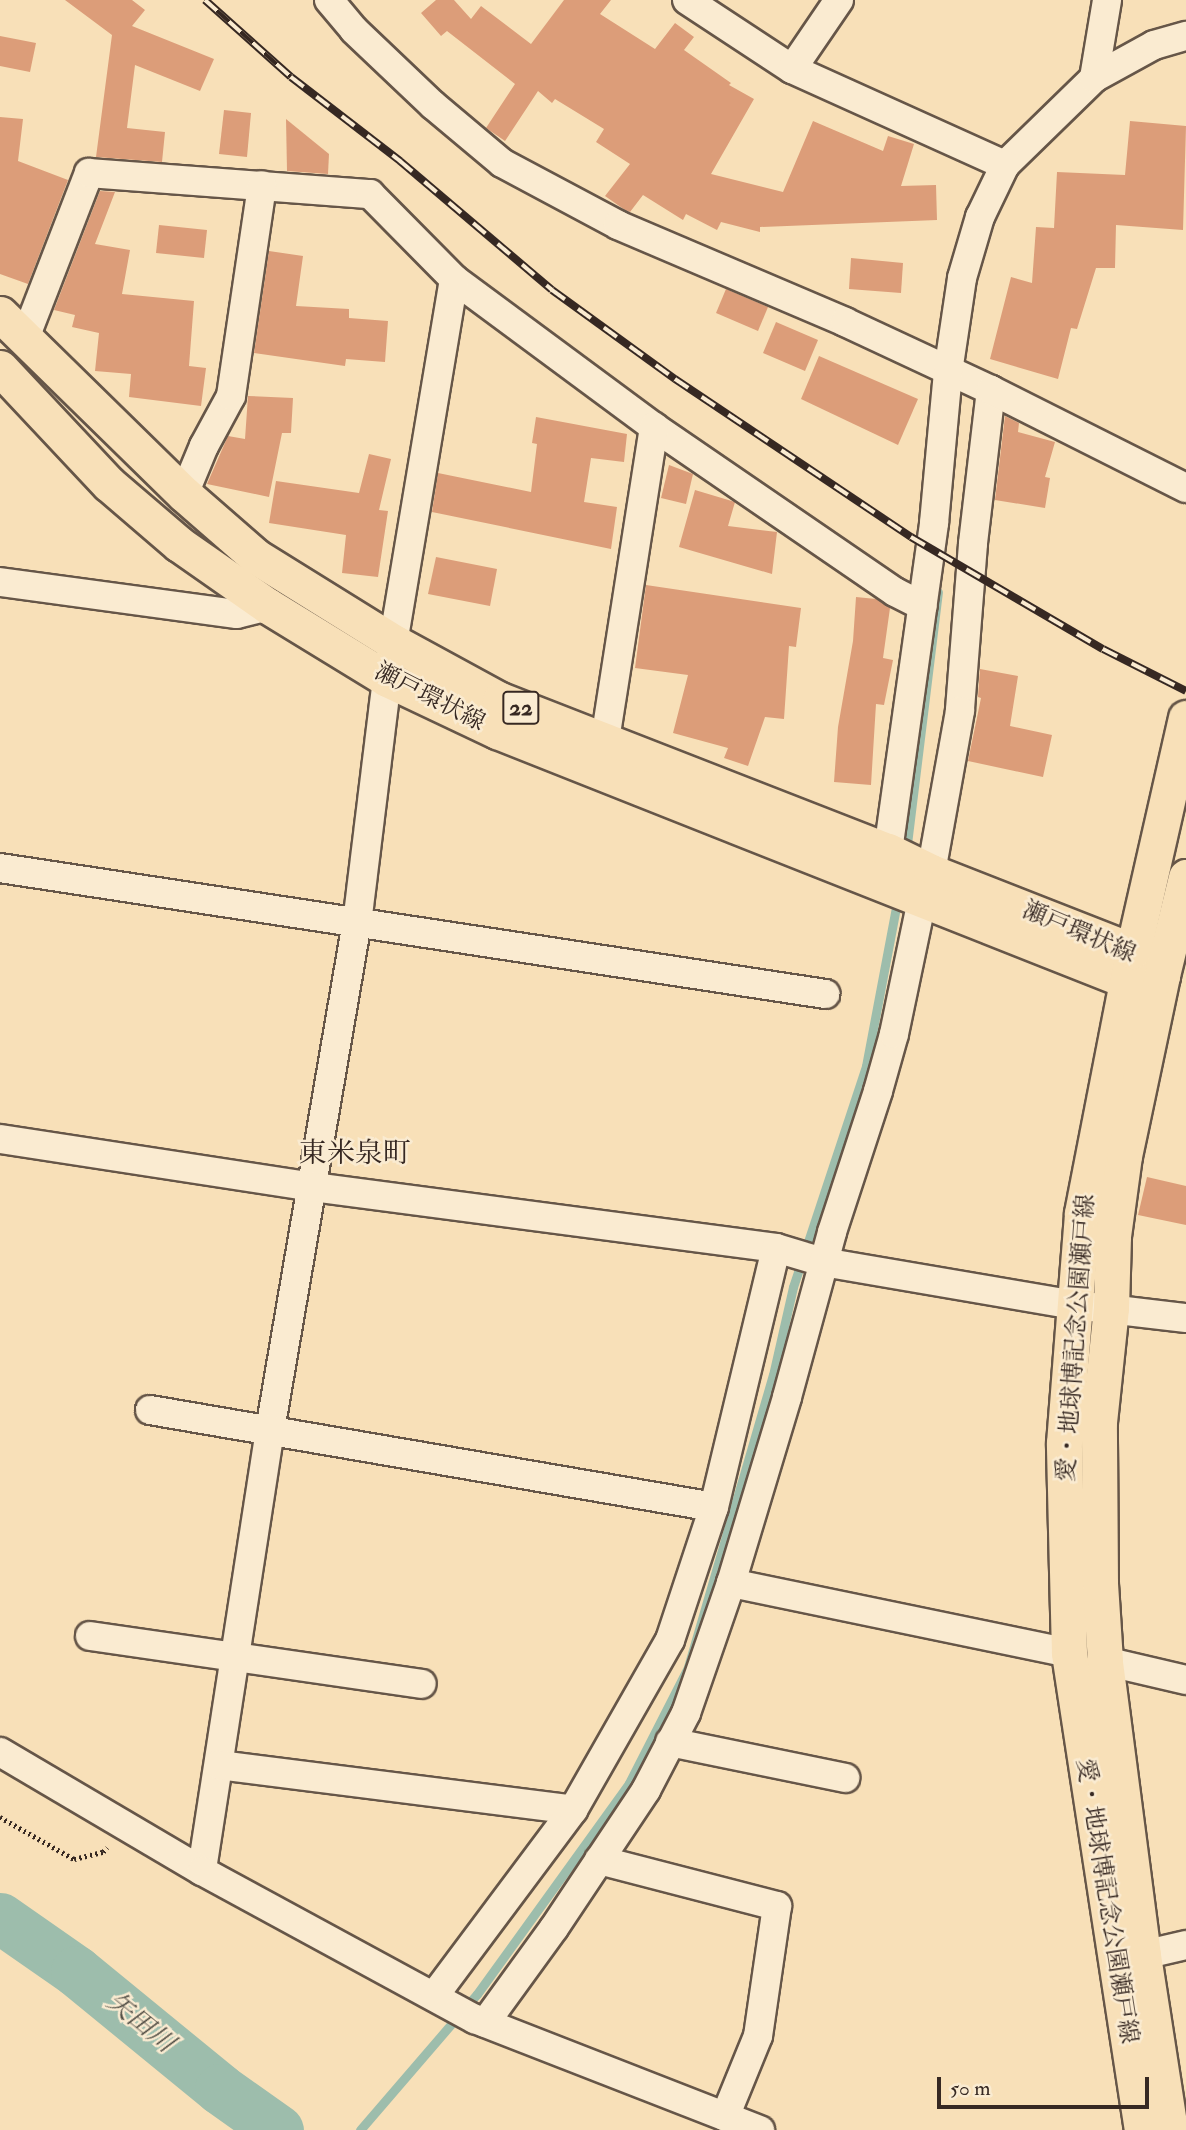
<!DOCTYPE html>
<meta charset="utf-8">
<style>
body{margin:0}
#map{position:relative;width:1186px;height:2130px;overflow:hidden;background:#f8e0b8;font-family:"IM FELL Double Pica","Noto Serif JP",serif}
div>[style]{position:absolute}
.stream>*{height:9px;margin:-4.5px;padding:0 4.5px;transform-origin:4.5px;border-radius:4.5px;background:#9dbdac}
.river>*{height:51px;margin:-25.5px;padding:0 25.5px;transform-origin:25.5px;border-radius:25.5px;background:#9dbdac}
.building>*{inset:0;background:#dc9d79}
.path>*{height:4.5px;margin-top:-2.25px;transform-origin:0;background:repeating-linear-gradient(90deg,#362822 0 2px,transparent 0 5.5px)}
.roads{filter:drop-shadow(2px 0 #665648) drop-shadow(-2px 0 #665648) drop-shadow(0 2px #665648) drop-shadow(0 -2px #665648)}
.minor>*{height:28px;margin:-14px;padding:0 14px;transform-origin:14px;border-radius:14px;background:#faebd1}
.major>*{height:35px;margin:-17.5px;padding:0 17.5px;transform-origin:17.5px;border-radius:17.5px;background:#f8e0b8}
.rail>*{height:8px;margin-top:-4px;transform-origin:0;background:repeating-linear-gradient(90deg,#faebd1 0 16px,#362822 0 32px);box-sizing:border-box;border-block:2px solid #362822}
span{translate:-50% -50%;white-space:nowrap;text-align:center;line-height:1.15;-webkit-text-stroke:5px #faebd1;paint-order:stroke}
.shield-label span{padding:2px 5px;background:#faebd1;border:2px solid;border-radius:5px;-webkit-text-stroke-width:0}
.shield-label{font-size:23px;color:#362822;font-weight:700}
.street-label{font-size:24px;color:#362822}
.water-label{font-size:26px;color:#504d44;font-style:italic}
.quarter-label{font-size:28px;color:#362822}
.scale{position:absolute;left:937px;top:2077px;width:212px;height:32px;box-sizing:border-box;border:4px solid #362822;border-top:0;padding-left:9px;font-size:21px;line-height:24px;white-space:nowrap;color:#362822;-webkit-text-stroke:5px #faebd1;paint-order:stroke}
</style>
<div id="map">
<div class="stream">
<i style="left:906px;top:852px;width:262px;rotate:-83deg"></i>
<i style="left:360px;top:2130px;width:179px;rotate:-49.3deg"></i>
<i style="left:477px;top:1994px;width:260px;rotate:-54.2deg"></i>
<i style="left:629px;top:1783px;width:130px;rotate:-63deg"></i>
<i style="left:688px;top:1667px;width:304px;rotate:-73.8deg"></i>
<i style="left:773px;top:1375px;width:90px;rotate:-77.2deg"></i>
<i style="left:793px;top:1287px;width:233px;rotate:-71.7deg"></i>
<i style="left:866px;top:1066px;width:172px;rotate:-79.3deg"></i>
</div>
<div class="river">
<i style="left:0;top:1918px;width:93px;rotate:34.9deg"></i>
<i style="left:76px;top:1971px;width:186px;rotate:39.3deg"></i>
<i style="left:220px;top:2089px;width:71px;rotate:35.3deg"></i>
</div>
<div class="building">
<i style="clip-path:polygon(65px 0,132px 0,145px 10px,132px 26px,214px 59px,200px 91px,135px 65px,127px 128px,165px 132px,162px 162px,96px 157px,112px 35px)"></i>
<i style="clip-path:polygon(436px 0,454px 0,471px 19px,481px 6px,531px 44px,564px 0,611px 0,600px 14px,655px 49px,675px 23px,694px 37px,684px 50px,731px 83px,729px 85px,754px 99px,711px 174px,783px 192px,813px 121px,883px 151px,888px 136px,914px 144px,901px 186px,936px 185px,937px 220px,760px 227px,760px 232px,721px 222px,717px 230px,686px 214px,683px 220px,643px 195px,630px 212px,625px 210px,605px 196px,630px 164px,596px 142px,604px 129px,555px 99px,552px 103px,538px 91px,505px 141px,486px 128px,515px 84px,447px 31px,441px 36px,421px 13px)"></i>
<i style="clip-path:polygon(0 36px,36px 43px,30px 72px,0 66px)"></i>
<i style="clip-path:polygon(224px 110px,251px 113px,247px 157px,219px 154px)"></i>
<i style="clip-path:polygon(0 117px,23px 119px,18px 161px,68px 180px,28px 284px,0 274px)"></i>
<i style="clip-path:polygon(286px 119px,329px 154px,328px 174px,287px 171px)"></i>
<i style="clip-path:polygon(1130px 121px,1186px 126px,1183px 230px,1116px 225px,1115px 268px,1096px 268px,1077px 329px,1071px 328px,1058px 379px,990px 359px,1011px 277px,1032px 283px,1036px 227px,1054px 228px,1057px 172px,1125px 175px)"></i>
<i style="clip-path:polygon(100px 191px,115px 192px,95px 244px,130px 250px,122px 294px,194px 301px,189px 366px,206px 368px,201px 406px,129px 397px,131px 374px,95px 371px,99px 333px,72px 327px,75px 315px,54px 310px)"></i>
<i style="clip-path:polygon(159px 225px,207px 230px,204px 258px,156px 253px)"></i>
<i style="clip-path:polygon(269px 251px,303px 256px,296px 306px,349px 309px,349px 318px,388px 321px,385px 362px,346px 359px,345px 366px,254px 353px)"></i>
<i style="clip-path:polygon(851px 258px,903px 263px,901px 293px,849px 289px)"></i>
<i style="clip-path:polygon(726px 289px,768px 307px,758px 331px,716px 313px)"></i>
<i style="clip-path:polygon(776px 322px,818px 340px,805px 371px,763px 353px)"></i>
<i style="clip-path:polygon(819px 356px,918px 399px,898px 445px,801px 399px)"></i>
<i style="clip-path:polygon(248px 396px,293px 398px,291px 433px,282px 433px,269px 497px,207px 484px,228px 436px,245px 439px)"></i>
<i style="clip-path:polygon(1005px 416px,1019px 423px,1018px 432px,1055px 442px,1045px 477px,1050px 478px,1045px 508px,995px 500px)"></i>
<i style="clip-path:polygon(536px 417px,627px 434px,624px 462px,591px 458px,584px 502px,617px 507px,611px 549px,432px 512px,438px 473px,531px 492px,537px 444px,532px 443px)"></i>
<i style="clip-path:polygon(369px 454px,391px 459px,379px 510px,388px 511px,378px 577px,342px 573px,346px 535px,269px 523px,276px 481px,359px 493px)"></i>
<i style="clip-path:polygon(669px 465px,693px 474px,686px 504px,661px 498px)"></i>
<i style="clip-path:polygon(695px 490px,735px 502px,728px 526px,777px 532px,772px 574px,679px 547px)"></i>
<i style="clip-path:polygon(436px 557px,497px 569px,490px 606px,428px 594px)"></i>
<i style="clip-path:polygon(646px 585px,801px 608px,796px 647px,789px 646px,784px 719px,765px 717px,748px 766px,724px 758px,728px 748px,673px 733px,688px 675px,635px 668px)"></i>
<i style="clip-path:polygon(856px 597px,876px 599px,890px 608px,883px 658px,893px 660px,884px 705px,876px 704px,871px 785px,834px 782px,838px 727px,853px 641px)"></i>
<i style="clip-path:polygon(980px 669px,1018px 676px,1010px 726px,1052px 735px,1043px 777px,968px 761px,981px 698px,978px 697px)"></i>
<i style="clip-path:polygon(1147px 1177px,1186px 1186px,1186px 1225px,1138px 1215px)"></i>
</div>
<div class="path">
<i style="left:0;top:1817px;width:85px;rotate:29.6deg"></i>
<i style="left:74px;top:1859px;width:30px;rotate:-14deg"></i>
<i style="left:103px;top:1852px;width:6px;rotate:-51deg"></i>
</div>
<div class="roads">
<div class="minor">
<i style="left:329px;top:0;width:39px;rotate:50deg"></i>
<i style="left:354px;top:30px;width:109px;rotate:43.5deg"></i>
<i style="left:433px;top:105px;width:90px;rotate:40deg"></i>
<i style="left:502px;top:163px;width:132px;rotate:28.1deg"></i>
<i style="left:618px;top:225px;width:247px;rotate:23.1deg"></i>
<i style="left:845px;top:322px;width:161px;rotate:25deg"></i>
<i style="left:991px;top:390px;width:155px;rotate:96.7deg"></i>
<i style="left:973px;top:544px;width:168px;rotate:94.5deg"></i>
<i style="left:960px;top:711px;width:164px;rotate:100.2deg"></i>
<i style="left:687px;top:0;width:126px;rotate:33.3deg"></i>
<i style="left:839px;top:0;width:83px;rotate:124.3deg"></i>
<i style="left:792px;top:69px;width:234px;rotate:24.3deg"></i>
<i style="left:1005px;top:165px;width:124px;rotate:-44.3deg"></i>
<i style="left:1094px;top:78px;width:79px;rotate:-80.5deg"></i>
<i style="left:1094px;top:78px;width:68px;rotate:-28.8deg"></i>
<i style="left:1154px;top:45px;width:33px;rotate:-16deg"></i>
<i style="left:454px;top:279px;width:249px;rotate:36.5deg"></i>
<i style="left:654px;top:427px;width:292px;rotate:34.4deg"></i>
<i style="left:895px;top:592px;width:31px;rotate:27deg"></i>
<i style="left:25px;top:338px;width:177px;rotate:-68.8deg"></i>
<i style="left:89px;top:173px;width:282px;rotate:4.3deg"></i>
<i style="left:370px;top:194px;width:120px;rotate:45.3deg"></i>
<i style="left:454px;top:279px;width:406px;rotate:99.5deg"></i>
<i style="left:387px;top:679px;width:245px;rotate:97deg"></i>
<i style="left:357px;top:922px;width:515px;rotate:99.72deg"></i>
<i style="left:270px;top:1430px;width:446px;rotate:98.8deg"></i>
<i style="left:991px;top:390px;width:218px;rotate:26.7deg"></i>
<i style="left:184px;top:494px;width:52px;rotate:-67.4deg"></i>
<i style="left:204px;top:446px;width:57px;rotate:-61.6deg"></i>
<i style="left:231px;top:396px;width:213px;rotate:-81.6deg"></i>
<i style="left:0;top:582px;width:239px;rotate:7.7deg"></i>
<i style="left:237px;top:614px;width:32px;rotate:-14deg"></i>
<i style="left:605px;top:740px;width:317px;rotate:-81.1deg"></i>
<i style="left:888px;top:851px;width:331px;rotate:-82deg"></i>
<i style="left:934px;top:523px;width:152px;rotate:-84.7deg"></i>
<i style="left:948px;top:372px;width:95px;rotate:-81.5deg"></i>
<i style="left:962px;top:278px;width:64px;rotate:-73.6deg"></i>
<i style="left:980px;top:217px;width:58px;rotate:-64.3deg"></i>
<i style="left:0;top:868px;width:835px;rotate:8.68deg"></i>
<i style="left:0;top:1139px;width:317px;rotate:8.7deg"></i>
<i style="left:313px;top:1187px;width:467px;rotate:7.5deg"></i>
<i style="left:776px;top:1248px;width:49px;rotate:16.6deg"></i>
<i style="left:823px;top:1262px;width:256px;rotate:9.7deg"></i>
<i style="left:1075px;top:1305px;width:112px;rotate:6.7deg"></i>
<i style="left:150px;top:1410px;width:572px;rotate:9.76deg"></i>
<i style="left:731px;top:1583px;width:345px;rotate:11.7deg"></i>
<i style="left:90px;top:1636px;width:335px;rotate:8.2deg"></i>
<i style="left:1105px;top:1661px;width:83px;rotate:13.2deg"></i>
<i style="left:670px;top:1742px;width:179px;rotate:11.6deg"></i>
<i style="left:0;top:1752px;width:234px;rotate:30.5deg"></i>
<i style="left:202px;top:1871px;width:311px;rotate:28.5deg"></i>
<i style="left:475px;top:2019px;width:306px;rotate:21.3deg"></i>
<i style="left:219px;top:1765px;width:357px;rotate:7.2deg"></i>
<i style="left:599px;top:1860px;width:184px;rotate:14.5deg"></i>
<i style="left:777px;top:1906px;width:131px;rotate:98.3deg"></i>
<i style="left:758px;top:2036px;width:87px;rotate:112.2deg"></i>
<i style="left:1143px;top:1955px;width:44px;rotate:-13.1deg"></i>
<i style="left:434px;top:1996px;width:232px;rotate:-53.2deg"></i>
<i style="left:573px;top:1810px;width:196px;rotate:-60.3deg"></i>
<i style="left:670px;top:1640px;width:140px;rotate:-71.7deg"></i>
<i style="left:714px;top:1507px;width:266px;rotate:-76.5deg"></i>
<i style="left:485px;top:2023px;width:117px;rotate:-54deg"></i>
<i style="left:554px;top:1928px;width:166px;rotate:-56.3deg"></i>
<i style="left:646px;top:1790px;width:87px;rotate:-62.5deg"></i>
<i style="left:686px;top:1713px;width:138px;rotate:-70.9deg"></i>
<i style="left:731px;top:1583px;width:194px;rotate:-73.2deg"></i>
<i style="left:787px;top:1397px;width:171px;rotate:-74.7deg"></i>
<i style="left:832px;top:1232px;width:148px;rotate:-71.9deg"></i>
<i style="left:878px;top:1091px;width:59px;rotate:-74.3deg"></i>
<i style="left:894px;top:1034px;width:137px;rotate:-78.2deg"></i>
</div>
<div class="major">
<i style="left:0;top:314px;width:257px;rotate:44.4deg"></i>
<i style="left:184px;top:494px;width:94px;rotate:41.1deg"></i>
<i style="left:255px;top:556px;width:165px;rotate:31.9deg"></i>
<i style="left:395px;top:643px;width:119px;rotate:28.5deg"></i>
<i style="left:500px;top:700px;width:416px;rotate:21.3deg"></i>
<i style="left:888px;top:851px;width:48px;rotate:26deg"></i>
<i style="left:931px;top:872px;width:217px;rotate:21.4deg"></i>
<i style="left:1133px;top:951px;width:38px;rotate:40deg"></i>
<i style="left:0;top:368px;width:159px;rotate:46.8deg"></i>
<i style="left:109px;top:484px;width:92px;rotate:40.6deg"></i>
<i style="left:179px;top:544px;width:108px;rotate:34.9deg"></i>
<i style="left:268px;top:606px;width:140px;rotate:31.5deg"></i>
<i style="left:387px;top:679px;width:122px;rotate:25.3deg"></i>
<i style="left:497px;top:731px;width:679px;rotate:21.61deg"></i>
<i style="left:1128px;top:981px;width:23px;rotate:-10deg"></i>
<i style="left:1142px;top:2130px;width:483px;rotate:-98.7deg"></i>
<i style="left:1069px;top:1653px;width:210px;rotate:-91.4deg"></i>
<i style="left:1064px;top:1443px;width:231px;rotate:-85.5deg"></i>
<i style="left:1082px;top:1213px;width:267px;rotate:-79deg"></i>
<i style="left:1133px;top:951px;width:239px;rotate:-77.2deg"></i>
<i style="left:1170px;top:2130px;width:177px;rotate:-98.8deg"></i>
<i style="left:1143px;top:1955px;width:296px;rotate:-97.4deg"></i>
<i style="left:1105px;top:1661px;width:78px;rotate:-93.7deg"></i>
<i style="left:1100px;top:1583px;width:161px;rotate:-90.4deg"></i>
<i style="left:1099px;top:1422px;width:115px;rotate:-84deg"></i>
<i style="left:1111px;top:1308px;width:72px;rotate:-88.4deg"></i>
<i style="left:1113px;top:1236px;width:81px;rotate:-82.2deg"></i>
<i style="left:1124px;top:1156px;width:185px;rotate:-78.1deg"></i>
<i style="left:1162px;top:975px;width:101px;rotate:-76.2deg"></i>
</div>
</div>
<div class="rail">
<i style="left:205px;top:0;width:115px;rotate:41.8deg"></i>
<i style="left:291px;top:77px;width:138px;rotate:37.6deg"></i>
<i style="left:400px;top:161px;width:199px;rotate:40.3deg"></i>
<i style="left:552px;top:290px;width:152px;rotate:35.9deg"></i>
<i style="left:675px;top:379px;width:284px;rotate:33.8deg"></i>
<i style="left:911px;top:537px;width:222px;rotate:30.3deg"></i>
<i style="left:1103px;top:649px;width:93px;rotate:26.8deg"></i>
</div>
<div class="shield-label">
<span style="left:521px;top:708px">22</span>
</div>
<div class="street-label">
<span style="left:430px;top:697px;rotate:27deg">瀬戸環状線</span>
<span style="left:1079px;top:932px;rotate:23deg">瀬戸環状線</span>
<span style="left:1076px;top:1338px;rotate:-86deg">愛・地球博記念公園瀬戸線</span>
<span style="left:1107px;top:1901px;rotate:81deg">愛・地球博記念公園瀬戸線</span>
</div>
<div class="water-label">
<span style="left:140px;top:2023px;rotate:39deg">矢田川</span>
</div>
<div class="quarter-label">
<span style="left:355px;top:1154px">東米泉町</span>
</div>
<div class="scale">50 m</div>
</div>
